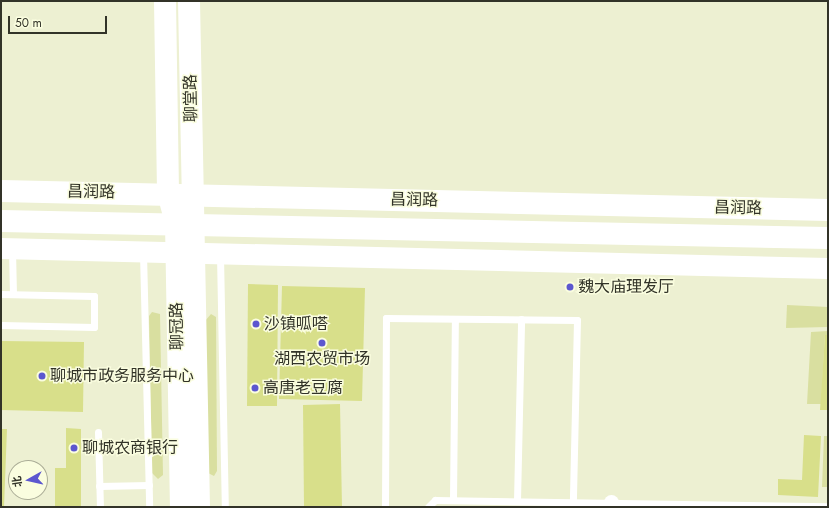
<!DOCTYPE html>
<meta charset="utf-8">
<style>
body{margin:0}
#map{position:relative;width:829px;height:508px;overflow:hidden;background:#edf0d2;font-family:Jost,"Noto Sans SC",sans-serif}
div>[style]{position:absolute}
.green>*{inset:0;background:#d9dfa0}
.building>*{inset:0;background:#d8df8a}
.lane>*{height:7px;margin:-3.5px;padding:0 3.5px;transform-origin:3.5px;border-radius:3.5px;background:#fff}
.street>*{height:15px;margin:-7.5px;padding:0 7.5px;transform-origin:7.5px;border-radius:7.5px;background:#fff}
.secondary>*{height:21px;margin:-10.5px;padding:0 10.5px;transform-origin:10.5px;border-radius:10.5px;background:#fff}
.primary>*{height:22px;margin:-11px;padding:0 11px;transform-origin:11px;border-radius:11px;background:#fff}
.dots>*{width:11px;height:11px;translate:-50% -50%;box-sizing:border-box;border:2px solid #fafddf;border-radius:50%}
span{translate:-50% -50%;white-space:nowrap;text-align:center;line-height:1.15;-webkit-text-stroke:3px #fafddf;paint-order:stroke}
.street-label{font-size:16px;color:#323328}
.poi-label{font-size:16px;color:#323328}
.left{translate:0 -50%;text-align:left}
.frame{position:absolute;inset:0;border:2px solid #323328;pointer-events:none}
.north{position:absolute;left:8px;top:460px;width:40px;height:40px;box-sizing:border-box;background:#fafddf;border:1px solid #aaac96;border-radius:50%;rotate:262deg;font-size:11px;font-weight:700;line-height:16px;text-align:center;color:#323328}
.north::after{content:'';display:block;margin:auto;width:14px;height:18px;background:#5c57cf;clip-path:polygon(50% 0,100% 100%,50% 72%,0 100%)}
.scale{position:absolute;left:8px;top:16px;width:99px;height:18px;box-sizing:border-box;border:2px solid #323328;border-top:0;padding-left:5px;font-size:12px;line-height:14px;white-space:nowrap;color:#323328;-webkit-text-stroke:3px #fafddf;paint-order:stroke}
</style>
<div id="map">
<div class="green">
<i style="clip-path:polygon(787px 305px,828px 307px,828px 327px,786px 328px)"></i>
<i style="clip-path:polygon(152px 312px,160px 314px,163px 475px,158px 479px,152px 473px,149px 316px)"></i>
<i style="clip-path:polygon(211px 314px,216px 317px,217px 471px,214px 476px,208px 473px,205px 321px)"></i>
<i style="clip-path:polygon(828px 331px,828px 335px,825px 335px,821px 404px,807px 404px,811px 332px)"></i>
<i style="clip-path:polygon(824px 436px,828px 436px,828px 487px,822px 487px)"></i>
</div>
<div class="building">
<i style="clip-path:polygon(248px 284px,278px 285px,277px 406px,247px 406px)"></i>
<i style="clip-path:polygon(282px 286px,365px 288px,362px 401px,279px 399px)"></i>
<i style="clip-path:polygon(825px 335px,828px 335px,828px 410px,820px 410px)"></i>
<i style="clip-path:polygon(1px 341px,84px 342px,83px 412px,1px 410px)"></i>
<i style="clip-path:polygon(340px 404px,342px 507px,304px 507px,303px 405px)"></i>
<i style="clip-path:polygon(66px 428px,81px 429px,81px 507px,55px 507px,55px 468px,66px 468px)"></i>
<i style="clip-path:polygon(1px 429px,7px 429px,4px 507px,1px 507px)"></i>
<i style="clip-path:polygon(804px 435px,821px 436px,818px 497px,778px 495px,778px 479px,802px 480px)"></i>
</div>
<div class="lane">
<i style="left:12px;top:250px;width:44px;rotate:88.7deg"></i>
<i style="left:143px;top:253px;width:254px;rotate:88.6deg"></i>
<i style="left:220px;top:255px;width:252px;rotate:88.9deg"></i>
<i style="left:1px;top:294px;width:93px;rotate:1.2deg"></i>
<i style="left:94px;top:296px;width:31px;rotate:90deg"></i>
<i style="left:94px;top:327px;width:93px;rotate:-178.8deg"></i>
<i style="left:98px;top:432px;width:75px;rotate:88.5deg"></i>
<i style="left:99px;top:486px;width:50px;rotate:-1.1deg"></i>
<i style="left:453px;top:500px;width:181px;rotate:-89.4deg"></i>
<i style="left:517px;top:501px;width:182px;rotate:-88.7deg"></i>
<i style="left:385px;top:507px;width:189px;rotate:-89.7deg"></i>
<i style="left:386px;top:318px;width:191px;rotate:0.6deg"></i>
<i style="left:577px;top:320px;width:182px;rotate:91.3deg"></i>
<i style="left:428px;top:507px;width:10px;rotate:-45deg"></i>
<i style="left:435px;top:500px;width:393px;rotate:0.9deg"></i>
</div>
<div class="street">
<i style="left:611px;top:507px;width:5px;rotate:-90deg"></i>
</div>
<div class="secondary">
<i style="left:1px;top:248px;width:827px;rotate:1.39deg"></i>
</div>
<div class="primary">
<i style="left:165px;top:1px;width:192px;rotate:89.1deg"></i>
<i style="left:168px;top:193px;width:31px;rotate:75deg"></i>
<i style="left:176px;top:223px;width:284px;rotate:89deg"></i>
<i style="left:189px;top:1px;width:506px;rotate:88.87deg"></i>
<i style="left:1px;top:191px;width:827px;rotate:1.32deg"></i>
<i style="left:1px;top:221px;width:827px;rotate:1.18deg"></i>
</div>
<div class="dots">
<i style="left:570px;top:287px;background:#5c57cf"></i>
<i style="left:256px;top:324px;background:#5c57cf"></i>
<i style="left:322px;top:343px;background:#5c57cf"></i>
<i style="left:42px;top:376px;background:#5c57cf"></i>
<i style="left:255px;top:388px;background:#5c57cf"></i>
<i style="left:74px;top:448px;background:#5c57cf"></i>
</div>
<div class="street-label">
<span style="left:191px;top:98px;rotate:-91deg">聊堂路</span>
<span style="left:91px;top:192px;rotate:1deg">昌润路</span>
<span style="left:414px;top:200px;rotate:1deg">昌润路</span>
<span style="left:738px;top:208px;rotate:1deg">昌润路</span>
<span style="left:177px;top:326px;rotate:-91deg">聊冠路</span>
</div>
<div class="poi-label">
<span class="left" style="left:578px;top:287px">魏大庙理发厅</span>
<span class="left" style="left:264px;top:324px">沙镇呱嗒</span>
<span style="left:322px;top:359px">湖西农贸市场</span>
<span class="left" style="left:50px;top:376px">聊城市政务服务中心</span>
<span class="left" style="left:263px;top:388px">高唐老豆腐</span>
<span class="left" style="left:82px;top:448px">聊城农商银行</span>
</div>
<div class="frame"></div>
<div class="north">北</div>
<div class="scale">50 m</div>
</div>
